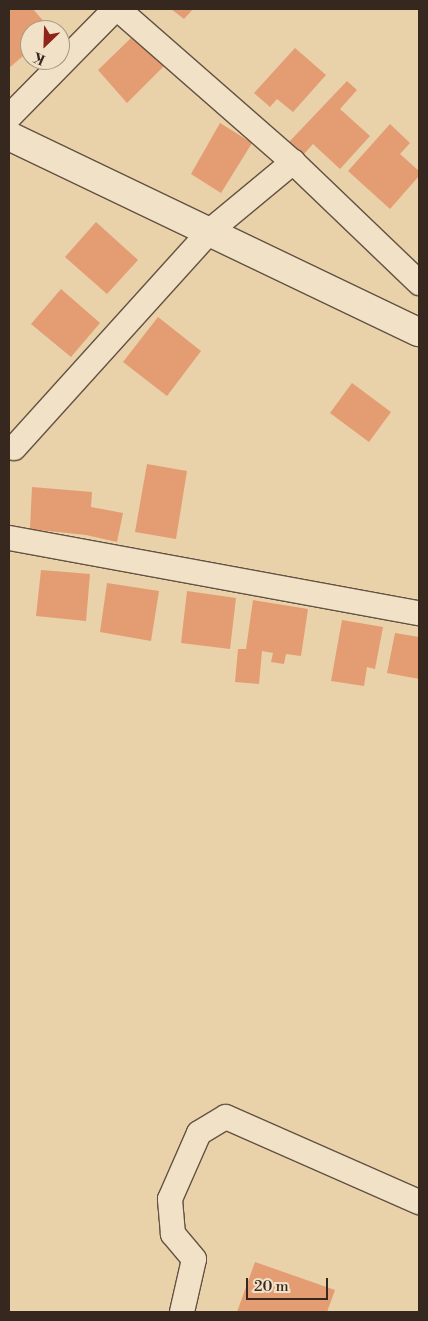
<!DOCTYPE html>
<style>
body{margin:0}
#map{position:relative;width:428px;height:1321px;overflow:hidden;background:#e9d1a9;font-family:"Libre Bodoni",serif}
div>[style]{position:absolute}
.building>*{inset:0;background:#e49c73}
.roads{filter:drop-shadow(1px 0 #635242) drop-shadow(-1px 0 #635242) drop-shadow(0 1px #635242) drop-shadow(0 -1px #635242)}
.minor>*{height:24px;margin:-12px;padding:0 12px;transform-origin:12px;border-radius:12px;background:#f1e1c7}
.tertiary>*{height:28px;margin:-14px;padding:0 14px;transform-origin:14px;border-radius:14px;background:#f1e1c7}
span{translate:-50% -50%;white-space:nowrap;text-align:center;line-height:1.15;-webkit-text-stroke:4px #f1e1c7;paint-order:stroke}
.frame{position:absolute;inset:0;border:10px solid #36281f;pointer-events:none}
.north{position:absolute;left:20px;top:20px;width:50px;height:50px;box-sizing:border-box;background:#f1e1c7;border:1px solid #a69784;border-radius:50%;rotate:204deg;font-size:14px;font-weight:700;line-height:20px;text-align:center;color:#36281f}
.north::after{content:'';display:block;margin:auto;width:18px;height:22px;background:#8f2418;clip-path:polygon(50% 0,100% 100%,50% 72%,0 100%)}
.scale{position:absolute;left:246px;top:1278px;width:82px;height:22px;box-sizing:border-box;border:2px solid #36281f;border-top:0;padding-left:6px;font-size:15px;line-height:18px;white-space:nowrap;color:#36281f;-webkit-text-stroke:4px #f1e1c7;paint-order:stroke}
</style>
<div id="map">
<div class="building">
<i style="clip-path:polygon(9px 9px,33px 9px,51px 30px,30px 30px,30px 50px,9px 68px)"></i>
<i style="clip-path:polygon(171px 9px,193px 9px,184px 19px)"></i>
<i style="clip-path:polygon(131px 38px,164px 66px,127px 103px,98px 70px)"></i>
<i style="clip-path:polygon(295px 48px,326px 75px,293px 112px,277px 99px,270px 107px,254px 93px)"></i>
<i style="clip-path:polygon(347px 81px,357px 90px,340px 109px,370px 136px,340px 169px,313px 144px,303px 155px,289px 142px)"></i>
<i style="clip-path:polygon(220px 123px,252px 143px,221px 193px,191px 174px)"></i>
<i style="clip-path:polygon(390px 124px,410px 143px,400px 154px,419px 171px,419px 176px,390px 209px,348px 171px)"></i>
<i style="clip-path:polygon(96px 222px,138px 260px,107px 294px,65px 257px)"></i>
<i style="clip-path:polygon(61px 289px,100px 323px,71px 357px,31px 324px)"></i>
<i style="clip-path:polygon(158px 317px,201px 351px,167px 396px,123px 362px)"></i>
<i style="clip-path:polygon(352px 383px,391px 412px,369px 442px,330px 413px)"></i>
<i style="clip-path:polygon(147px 464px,187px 471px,176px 539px,135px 532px)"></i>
<i style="clip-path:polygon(32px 487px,92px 492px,91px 507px,123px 513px,117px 542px,86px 535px,30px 529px)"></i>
<i style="clip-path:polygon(41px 570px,90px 574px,86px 621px,36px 616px)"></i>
<i style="clip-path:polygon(107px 583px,159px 591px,151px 641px,100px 632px)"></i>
<i style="clip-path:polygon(187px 591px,236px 598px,230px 649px,181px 643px)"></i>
<i style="clip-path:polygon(253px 600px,308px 609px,301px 656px,286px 654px,284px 664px,271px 662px,273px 653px,262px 651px,259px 684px,235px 682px,238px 649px,246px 649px)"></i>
<i style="clip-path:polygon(342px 620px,383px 627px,375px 669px,367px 667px,364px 686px,331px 681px)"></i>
<i style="clip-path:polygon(395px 633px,419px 637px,419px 679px,387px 673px)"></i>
<i style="clip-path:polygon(255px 1262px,335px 1290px,327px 1312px,237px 1312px)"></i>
</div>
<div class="roads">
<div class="minor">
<i style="left:118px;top:9px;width:232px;rotate:41.2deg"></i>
<i style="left:293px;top:162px;width:175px;rotate:43.8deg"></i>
<i style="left:9px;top:117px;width:151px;rotate:-45.5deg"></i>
<i style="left:14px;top:448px;width:294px;rotate:-47.9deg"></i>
<i style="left:211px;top:230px;width:107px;rotate:-39.7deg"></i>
<i style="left:9px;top:538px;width:417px;rotate:10.4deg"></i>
<i style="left:182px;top:1312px;width:54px;rotate:-77.2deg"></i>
<i style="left:194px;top:1259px;width:33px;rotate:-130deg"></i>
<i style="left:173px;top:1234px;width:35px;rotate:-95deg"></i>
<i style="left:170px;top:1199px;width:72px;rotate:-66.3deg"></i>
<i style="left:199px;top:1133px;width:31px;rotate:-31deg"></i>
<i style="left:226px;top:1117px;width:211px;rotate:23.8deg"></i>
</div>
<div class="tertiary">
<i style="left:9px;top:136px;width:454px;rotate:25.6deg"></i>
</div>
</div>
<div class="frame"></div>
<div class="north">K</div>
<div class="scale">20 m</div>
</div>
